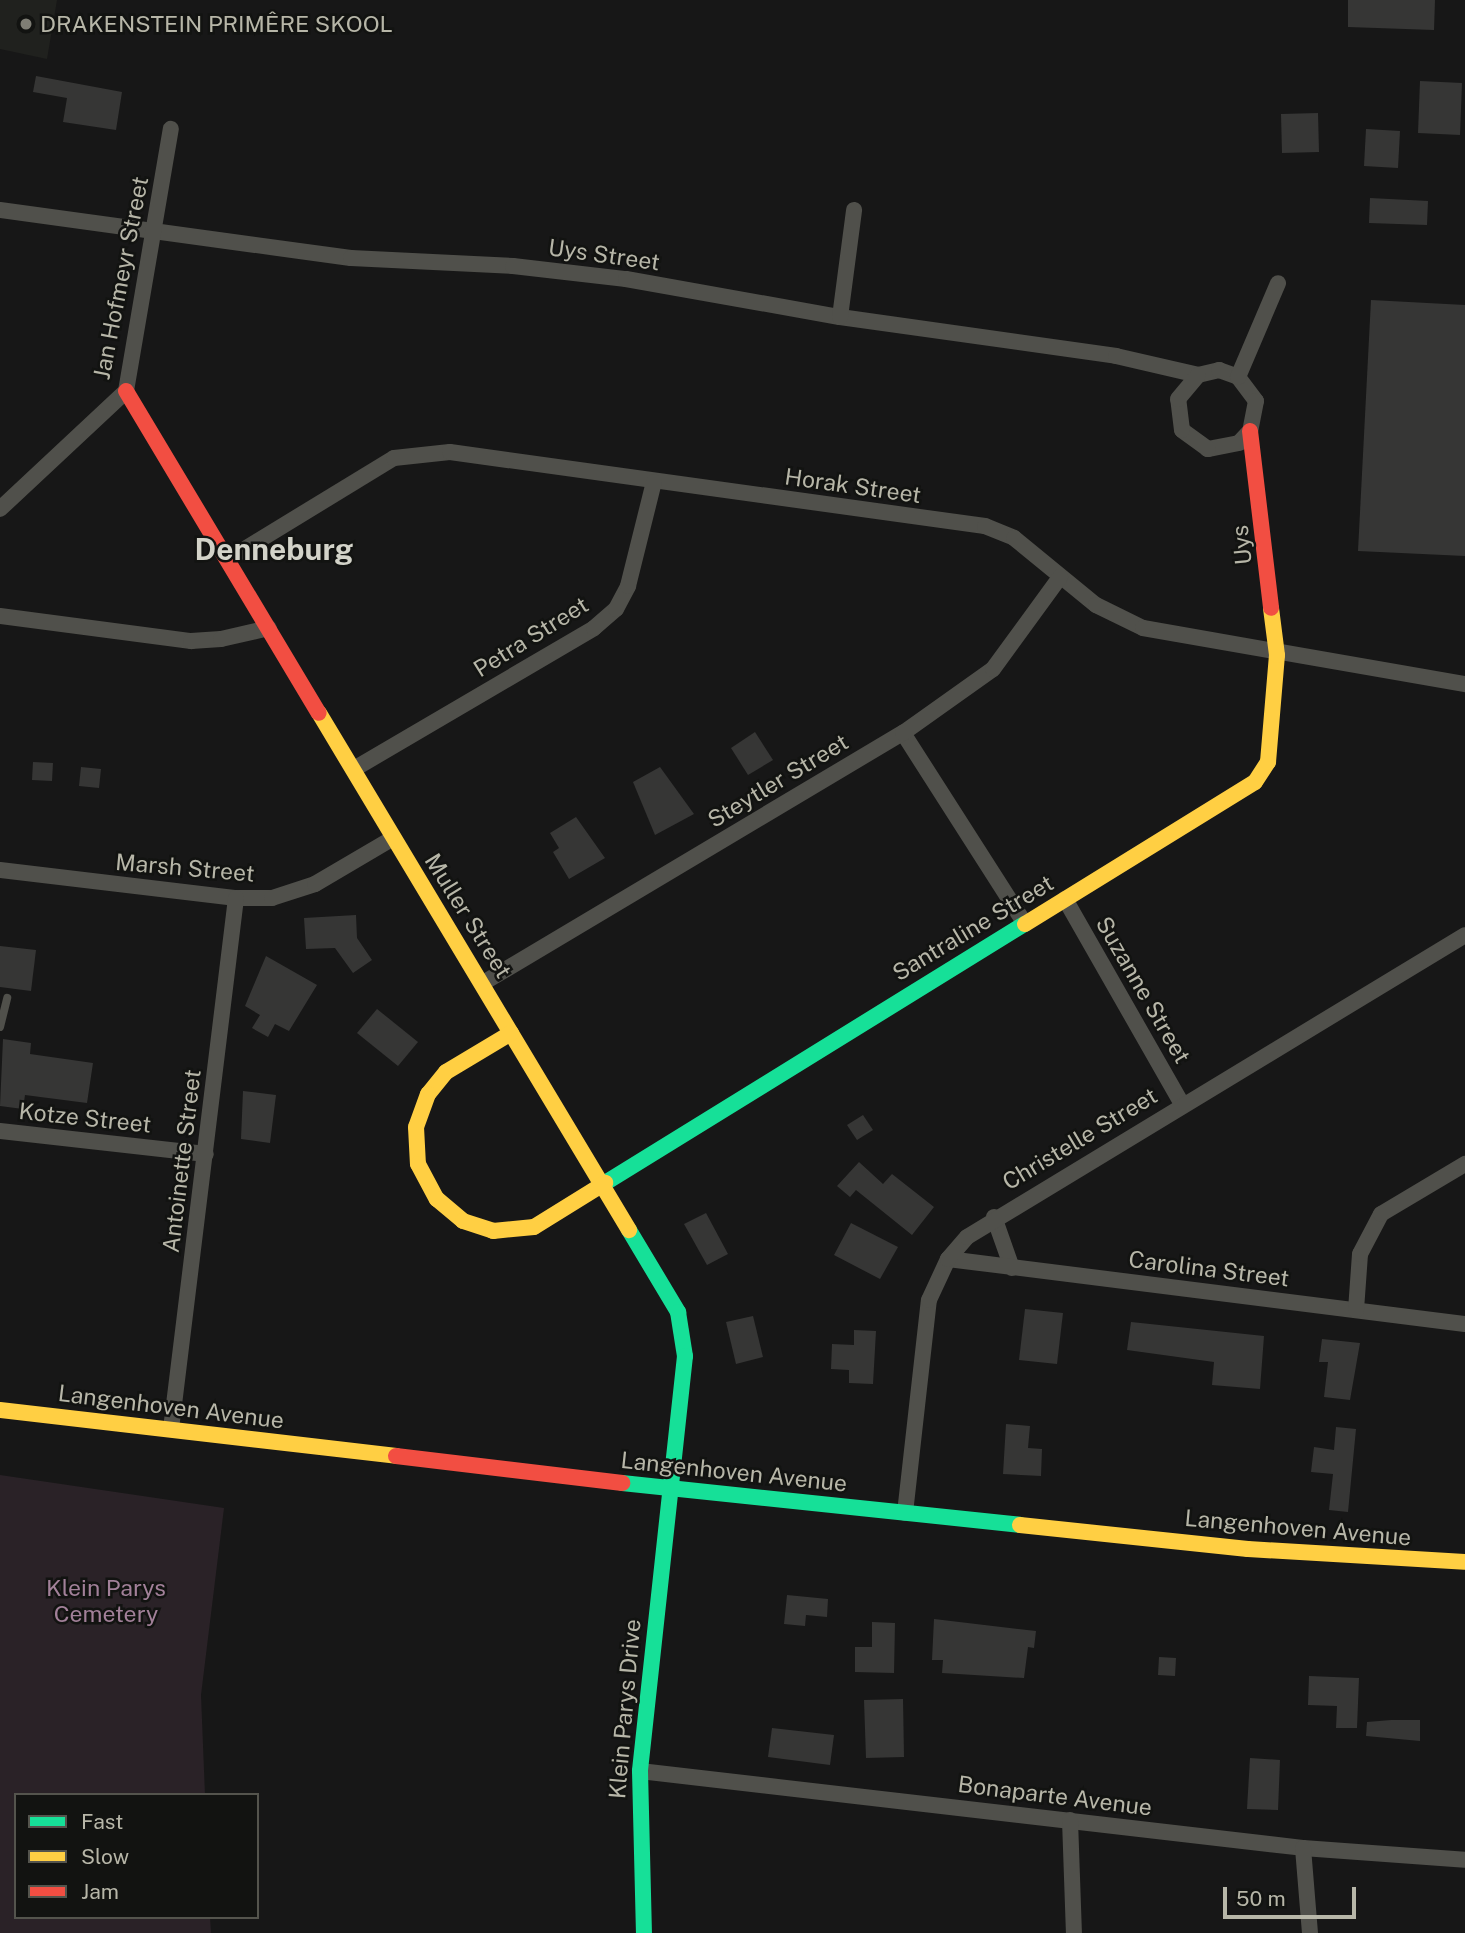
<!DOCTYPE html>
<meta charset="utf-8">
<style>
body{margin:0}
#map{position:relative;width:1465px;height:1933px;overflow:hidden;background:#171717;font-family:"Public Sans",sans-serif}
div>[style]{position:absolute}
.built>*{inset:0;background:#20211e}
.green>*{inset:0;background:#2a2227}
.building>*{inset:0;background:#363635}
.lane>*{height:8px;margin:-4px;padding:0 4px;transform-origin:4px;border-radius:4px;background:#50504b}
.street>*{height:16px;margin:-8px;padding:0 8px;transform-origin:8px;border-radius:8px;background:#50504b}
.fast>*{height:16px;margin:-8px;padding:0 8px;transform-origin:8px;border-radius:8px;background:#16e098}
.slow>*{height:16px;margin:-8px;padding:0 8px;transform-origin:8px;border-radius:8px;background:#ffcf43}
.jam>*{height:16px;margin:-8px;padding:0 8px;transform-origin:8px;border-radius:8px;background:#f24e42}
.dots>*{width:19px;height:19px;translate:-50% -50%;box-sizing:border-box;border:4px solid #121311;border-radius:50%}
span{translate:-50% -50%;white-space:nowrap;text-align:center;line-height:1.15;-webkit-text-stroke:5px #121311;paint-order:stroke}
.poi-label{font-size:23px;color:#b7b6a8}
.left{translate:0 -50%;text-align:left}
.street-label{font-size:23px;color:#b7b6a8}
.park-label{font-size:23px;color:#a28099}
.district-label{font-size:30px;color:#d3d3c9;font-weight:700}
.legend{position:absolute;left:14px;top:1793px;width:245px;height:126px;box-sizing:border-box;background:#121311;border:2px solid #54544d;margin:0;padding:9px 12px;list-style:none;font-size:21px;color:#b7b6a8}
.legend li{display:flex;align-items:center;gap:14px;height:35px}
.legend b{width:35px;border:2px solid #54544d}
.scale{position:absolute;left:1223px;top:1887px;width:133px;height:32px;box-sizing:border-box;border:4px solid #b7b6a8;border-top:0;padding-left:9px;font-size:21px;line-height:24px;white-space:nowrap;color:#b7b6a8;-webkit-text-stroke:5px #121311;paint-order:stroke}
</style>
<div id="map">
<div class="built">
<i style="clip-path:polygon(0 0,57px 0,47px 59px,0 49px)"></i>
</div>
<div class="green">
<i style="clip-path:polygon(0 1475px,224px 1508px,201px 1695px,205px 1795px,16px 1795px,16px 1917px,210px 1917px,211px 1933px,0 1933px)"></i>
</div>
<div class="building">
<i style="clip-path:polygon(1348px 0,1435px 0,1434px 30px,1348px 27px)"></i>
<i style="clip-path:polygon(36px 76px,122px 92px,116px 130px,63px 122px,67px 98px,33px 92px)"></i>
<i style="clip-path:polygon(1420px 81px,1462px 83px,1460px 135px,1418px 133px)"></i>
<i style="clip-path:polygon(1318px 113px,1319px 152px,1282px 153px,1281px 114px)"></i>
<i style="clip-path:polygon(1366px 129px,1400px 131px,1398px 168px,1364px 166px)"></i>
<i style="clip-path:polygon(1370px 198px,1428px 201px,1427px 225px,1369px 223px)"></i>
<i style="clip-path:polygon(1371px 300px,1465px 305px,1465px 556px,1358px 551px)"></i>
<i style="clip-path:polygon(755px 732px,773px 760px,748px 775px,731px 748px)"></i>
<i style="clip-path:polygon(33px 762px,53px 763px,52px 781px,32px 780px)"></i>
<i style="clip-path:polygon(81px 767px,101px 769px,99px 788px,79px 786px)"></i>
<i style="clip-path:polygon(660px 767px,694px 814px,655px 835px,633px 782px)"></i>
<i style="clip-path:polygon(576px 817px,605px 858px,569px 879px,553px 852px,559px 848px,550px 833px)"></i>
<i style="clip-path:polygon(356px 915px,357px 938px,372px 960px,353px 973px,335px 948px,306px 949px,304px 918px)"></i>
<i style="clip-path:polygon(0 946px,36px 950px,31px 991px,0 987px)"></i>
<i style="clip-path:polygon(266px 956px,317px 985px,289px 1031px,275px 1024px,268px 1037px,252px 1028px,260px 1015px,245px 1006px)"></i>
<i style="clip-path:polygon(377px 1009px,418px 1042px,398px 1066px,357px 1033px)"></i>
<i style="clip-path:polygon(3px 1039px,31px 1043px,30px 1054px,93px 1063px,87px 1103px,25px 1095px,23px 1109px,0 1106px)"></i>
<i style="clip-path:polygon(243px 1091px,276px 1095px,270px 1143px,241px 1139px)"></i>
<i style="clip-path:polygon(863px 1115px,873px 1130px,857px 1140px,847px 1125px)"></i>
<i style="clip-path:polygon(859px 1162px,883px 1184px,892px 1174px,934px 1207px,912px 1235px,856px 1190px,850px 1197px,837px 1186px)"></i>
<i style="clip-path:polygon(706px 1213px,728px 1254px,707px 1265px,684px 1224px)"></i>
<i style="clip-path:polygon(851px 1223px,898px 1247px,880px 1279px,834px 1255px)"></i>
<i style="clip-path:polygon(1025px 1309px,1063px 1313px,1057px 1364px,1019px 1360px)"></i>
<i style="clip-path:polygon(753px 1316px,763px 1357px,736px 1364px,726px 1322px)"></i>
<i style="clip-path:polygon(1131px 1322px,1264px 1336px,1260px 1389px,1212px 1385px,1214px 1362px,1127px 1350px)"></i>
<i style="clip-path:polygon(854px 1330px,876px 1331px,873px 1384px,849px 1383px,849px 1370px,831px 1369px,832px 1344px,854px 1345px)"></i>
<i style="clip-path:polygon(1322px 1339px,1360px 1343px,1350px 1400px,1324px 1397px,1328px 1362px,1319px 1362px)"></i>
<i style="clip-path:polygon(1006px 1424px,1030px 1426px,1028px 1448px,1042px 1449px,1041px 1476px,1003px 1474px)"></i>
<i style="clip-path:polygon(1336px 1427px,1356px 1429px,1348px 1512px,1329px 1510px,1333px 1474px,1311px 1472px,1314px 1447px,1334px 1450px)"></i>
<i style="clip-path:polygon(787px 1595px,828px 1599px,827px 1617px,806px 1615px,805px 1626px,784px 1624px)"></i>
<i style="clip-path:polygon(934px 1619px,1036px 1631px,1034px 1648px,1028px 1647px,1024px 1678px,942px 1673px,943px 1660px,932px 1660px)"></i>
<i style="clip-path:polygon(872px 1622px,895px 1623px,894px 1673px,855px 1672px,855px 1647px,872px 1647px)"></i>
<i style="clip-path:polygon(1159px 1657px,1176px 1658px,1175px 1676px,1158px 1675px)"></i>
<i style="clip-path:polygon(1309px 1676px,1359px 1678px,1357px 1728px,1336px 1728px,1337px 1706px,1308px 1705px)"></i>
<i style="clip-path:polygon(903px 1699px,904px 1757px,866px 1758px,864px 1700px)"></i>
<i style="clip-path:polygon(1391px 1720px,1420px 1720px,1420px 1741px,1366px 1736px,1367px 1722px)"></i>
<i style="clip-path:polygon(772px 1728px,834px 1735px,830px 1765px,768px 1757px)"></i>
<i style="clip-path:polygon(1250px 1758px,1280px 1760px,1278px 1810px,1247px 1809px)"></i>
</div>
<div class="lane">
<i style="left:0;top:1027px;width:30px;rotate:-76deg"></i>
</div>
<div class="street">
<i style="left:0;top:210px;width:354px;rotate:7.8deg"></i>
<i style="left:351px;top:258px;width:162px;rotate:2.8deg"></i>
<i style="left:513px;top:266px;width:114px;rotate:6.6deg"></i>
<i style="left:626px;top:279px;width:217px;rotate:10.1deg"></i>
<i style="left:840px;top:317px;width:279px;rotate:8deg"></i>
<i style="left:1116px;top:356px;width:84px;rotate:13deg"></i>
<i style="left:1198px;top:375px;width:22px;rotate:-13deg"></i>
<i style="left:1219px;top:370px;width:20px;rotate:20deg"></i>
<i style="left:1238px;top:377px;width:30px;rotate:53deg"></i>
<i style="left:1256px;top:401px;width:31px;rotate:101deg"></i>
<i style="left:1250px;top:431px;width:16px;rotate:133deg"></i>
<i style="left:1239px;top:443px;width:32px;rotate:169deg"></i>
<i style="left:1208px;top:449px;width:32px;rotate:-144deg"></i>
<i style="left:1182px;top:430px;width:31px;rotate:-97deg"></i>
<i style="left:1178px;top:399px;width:31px;rotate:-50deg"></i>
<i style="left:840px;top:317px;width:108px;rotate:-82.5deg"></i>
<i style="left:1238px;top:377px;width:102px;rotate:-66.9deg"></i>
<i style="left:0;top:509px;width:173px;rotate:-43.1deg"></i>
<i style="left:126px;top:391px;width:266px;rotate:-80.3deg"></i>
<i style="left:230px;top:558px;width:192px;rotate:-31.4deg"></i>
<i style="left:394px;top:458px;width:56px;rotate:-6.1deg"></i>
<i style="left:450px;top:452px;width:540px;rotate:7.88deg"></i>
<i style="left:985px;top:526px;width:31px;rotate:22deg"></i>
<i style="left:1014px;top:538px;width:106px;rotate:39.3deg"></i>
<i style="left:1096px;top:605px;width:52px;rotate:26.1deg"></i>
<i style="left:1143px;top:628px;width:327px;rotate:9.9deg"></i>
<i style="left:0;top:616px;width:193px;rotate:7.5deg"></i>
<i style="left:191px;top:641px;width:30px;rotate:-4deg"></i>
<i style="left:221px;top:639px;width:49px;rotate:-12.9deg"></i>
<i style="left:903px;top:733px;width:223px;rotate:57.4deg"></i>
<i style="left:354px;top:769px;width:278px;rotate:-30.4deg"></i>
<i style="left:594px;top:628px;width:29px;rotate:-41deg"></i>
<i style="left:616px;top:609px;width:26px;rotate:-62deg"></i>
<i style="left:628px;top:586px;width:107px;rotate:-76deg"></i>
<i style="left:0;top:870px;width:238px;rotate:6.8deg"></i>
<i style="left:236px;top:898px;width:36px"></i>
<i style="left:272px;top:898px;width:45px;rotate:-18deg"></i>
<i style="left:315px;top:884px;width:91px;rotate:-30.5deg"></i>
<i style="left:1065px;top:899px;width:236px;rotate:60.3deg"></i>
<i style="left:483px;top:983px;width:489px;rotate:-30.8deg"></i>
<i style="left:903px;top:733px;width:110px;rotate:-35.4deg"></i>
<i style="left:993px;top:669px;width:114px;rotate:-53.9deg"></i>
<i style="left:0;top:1131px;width:207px;rotate:6.4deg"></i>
<i style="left:994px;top:1217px;width:54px;rotate:70.6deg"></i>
<i style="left:948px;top:1259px;width:521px;rotate:7.17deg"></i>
<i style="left:1356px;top:1310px;width:56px;rotate:-85.9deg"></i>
<i style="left:1360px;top:1254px;width:45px;rotate:-62.3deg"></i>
<i style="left:1381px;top:1214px;width:98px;rotate:-30.8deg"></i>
<i style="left:171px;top:1429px;width:535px;rotate:-83.02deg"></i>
<i style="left:905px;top:1513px;width:214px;rotate:-83.6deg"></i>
<i style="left:929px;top:1300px;width:45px;rotate:-65.1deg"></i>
<i style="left:948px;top:1259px;width:29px;rotate:-49deg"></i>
<i style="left:967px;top:1237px;width:582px;rotate:-31.23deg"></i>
<i style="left:640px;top:1771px;width:667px;rotate:6.62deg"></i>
<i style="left:1303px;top:1848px;width:162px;rotate:4.2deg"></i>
<i style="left:1070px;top:1820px;width:113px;rotate:88deg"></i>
<i style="left:1303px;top:1848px;width:85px;rotate:85.3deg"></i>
</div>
<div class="fast">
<i style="left:605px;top:1183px;width:493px;rotate:-31.7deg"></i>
<i style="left:629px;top:1230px;width:96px;rotate:59.1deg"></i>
<i style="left:678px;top:1312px;width:45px;rotate:81deg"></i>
<i style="left:685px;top:1356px;width:417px;rotate:96.2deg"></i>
<i style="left:640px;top:1771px;width:162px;rotate:88.6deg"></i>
<i style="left:622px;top:1483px;width:400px;rotate:6deg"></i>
</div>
<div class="slow">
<i style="left:319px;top:713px;width:603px;rotate:59.05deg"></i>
<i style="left:1025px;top:924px;width:270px;rotate:-31.7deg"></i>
<i style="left:1255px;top:782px;width:24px;rotate:-57deg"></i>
<i style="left:1268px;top:762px;width:107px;rotate:-85.2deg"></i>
<i style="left:1277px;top:655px;width:47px;rotate:-97.3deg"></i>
<i style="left:511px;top:1033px;width:76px;rotate:149deg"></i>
<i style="left:446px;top:1072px;width:28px;rotate:129deg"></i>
<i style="left:428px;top:1094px;width:35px;rotate:110deg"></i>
<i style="left:416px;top:1127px;width:37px;rotate:87deg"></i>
<i style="left:418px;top:1164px;width:40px;rotate:62deg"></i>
<i style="left:437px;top:1199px;width:34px;rotate:40deg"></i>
<i style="left:463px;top:1221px;width:32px;rotate:18deg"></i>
<i style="left:493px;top:1231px;width:41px;rotate:-5.6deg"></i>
<i style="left:534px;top:1227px;width:84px;rotate:-31.8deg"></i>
<i style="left:0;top:1410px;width:399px;rotate:6.6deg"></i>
<i style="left:1020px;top:1525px;width:229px;rotate:6deg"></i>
<i style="left:1248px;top:1549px;width:217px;rotate:3.4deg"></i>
</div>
<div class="jam">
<i style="left:126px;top:391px;width:375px;rotate:59.1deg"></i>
<i style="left:1250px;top:431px;width:178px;rotate:83.2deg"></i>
<i style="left:396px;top:1456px;width:228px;rotate:6.8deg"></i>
</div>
<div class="dots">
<i style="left:26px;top:24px;background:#7f7e75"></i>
</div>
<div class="poi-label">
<span class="left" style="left:40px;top:24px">DRAKENSTEIN PRIMÊRE SKOOL</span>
</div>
<div class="street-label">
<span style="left:604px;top:255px;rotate:8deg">Uys Street</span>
<span style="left:121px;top:278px;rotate:-79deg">Jan Hofmeyr Street</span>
<span style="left:853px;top:486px;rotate:8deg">Horak Street</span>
<span style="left:1242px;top:545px;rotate:-96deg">Uys</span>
<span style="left:531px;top:637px;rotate:-32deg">Petra Street</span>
<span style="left:778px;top:781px;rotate:-31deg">Steytler Street</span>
<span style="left:185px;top:868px;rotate:5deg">Marsh Street</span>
<span style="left:468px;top:916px;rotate:58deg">Muller Street</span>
<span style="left:973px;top:928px;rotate:-31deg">Santraline Street</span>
<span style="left:1143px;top:990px;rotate:60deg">Suzanne Street</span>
<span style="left:85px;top:1118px;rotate:6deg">Kotze Street</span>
<span style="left:1080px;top:1139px;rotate:-31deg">Christelle Street</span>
<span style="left:182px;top:1161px;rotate:-83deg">Antoinette Street</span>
<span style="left:1209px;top:1269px;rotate:7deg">Carolina Street</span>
<span style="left:171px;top:1407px;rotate:7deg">Langenhoven Avenue</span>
<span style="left:734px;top:1472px;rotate:6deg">Langenhoven Avenue</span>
<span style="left:1298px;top:1528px;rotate:5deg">Langenhoven Avenue</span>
<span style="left:625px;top:1709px;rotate:-85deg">Klein Parys Drive</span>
<span style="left:1055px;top:1796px;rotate:7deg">Bonaparte Avenue</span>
</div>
<div class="park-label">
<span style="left:106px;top:1601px">Klein Parys<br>Cemetery</span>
</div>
<div class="district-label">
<span style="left:274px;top:549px">Denneburg</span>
</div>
<ul class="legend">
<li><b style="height:9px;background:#16e098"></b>Fast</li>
<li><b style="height:9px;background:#ffcf43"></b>Slow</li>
<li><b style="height:9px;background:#f24e42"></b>Jam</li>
</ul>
<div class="scale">50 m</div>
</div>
